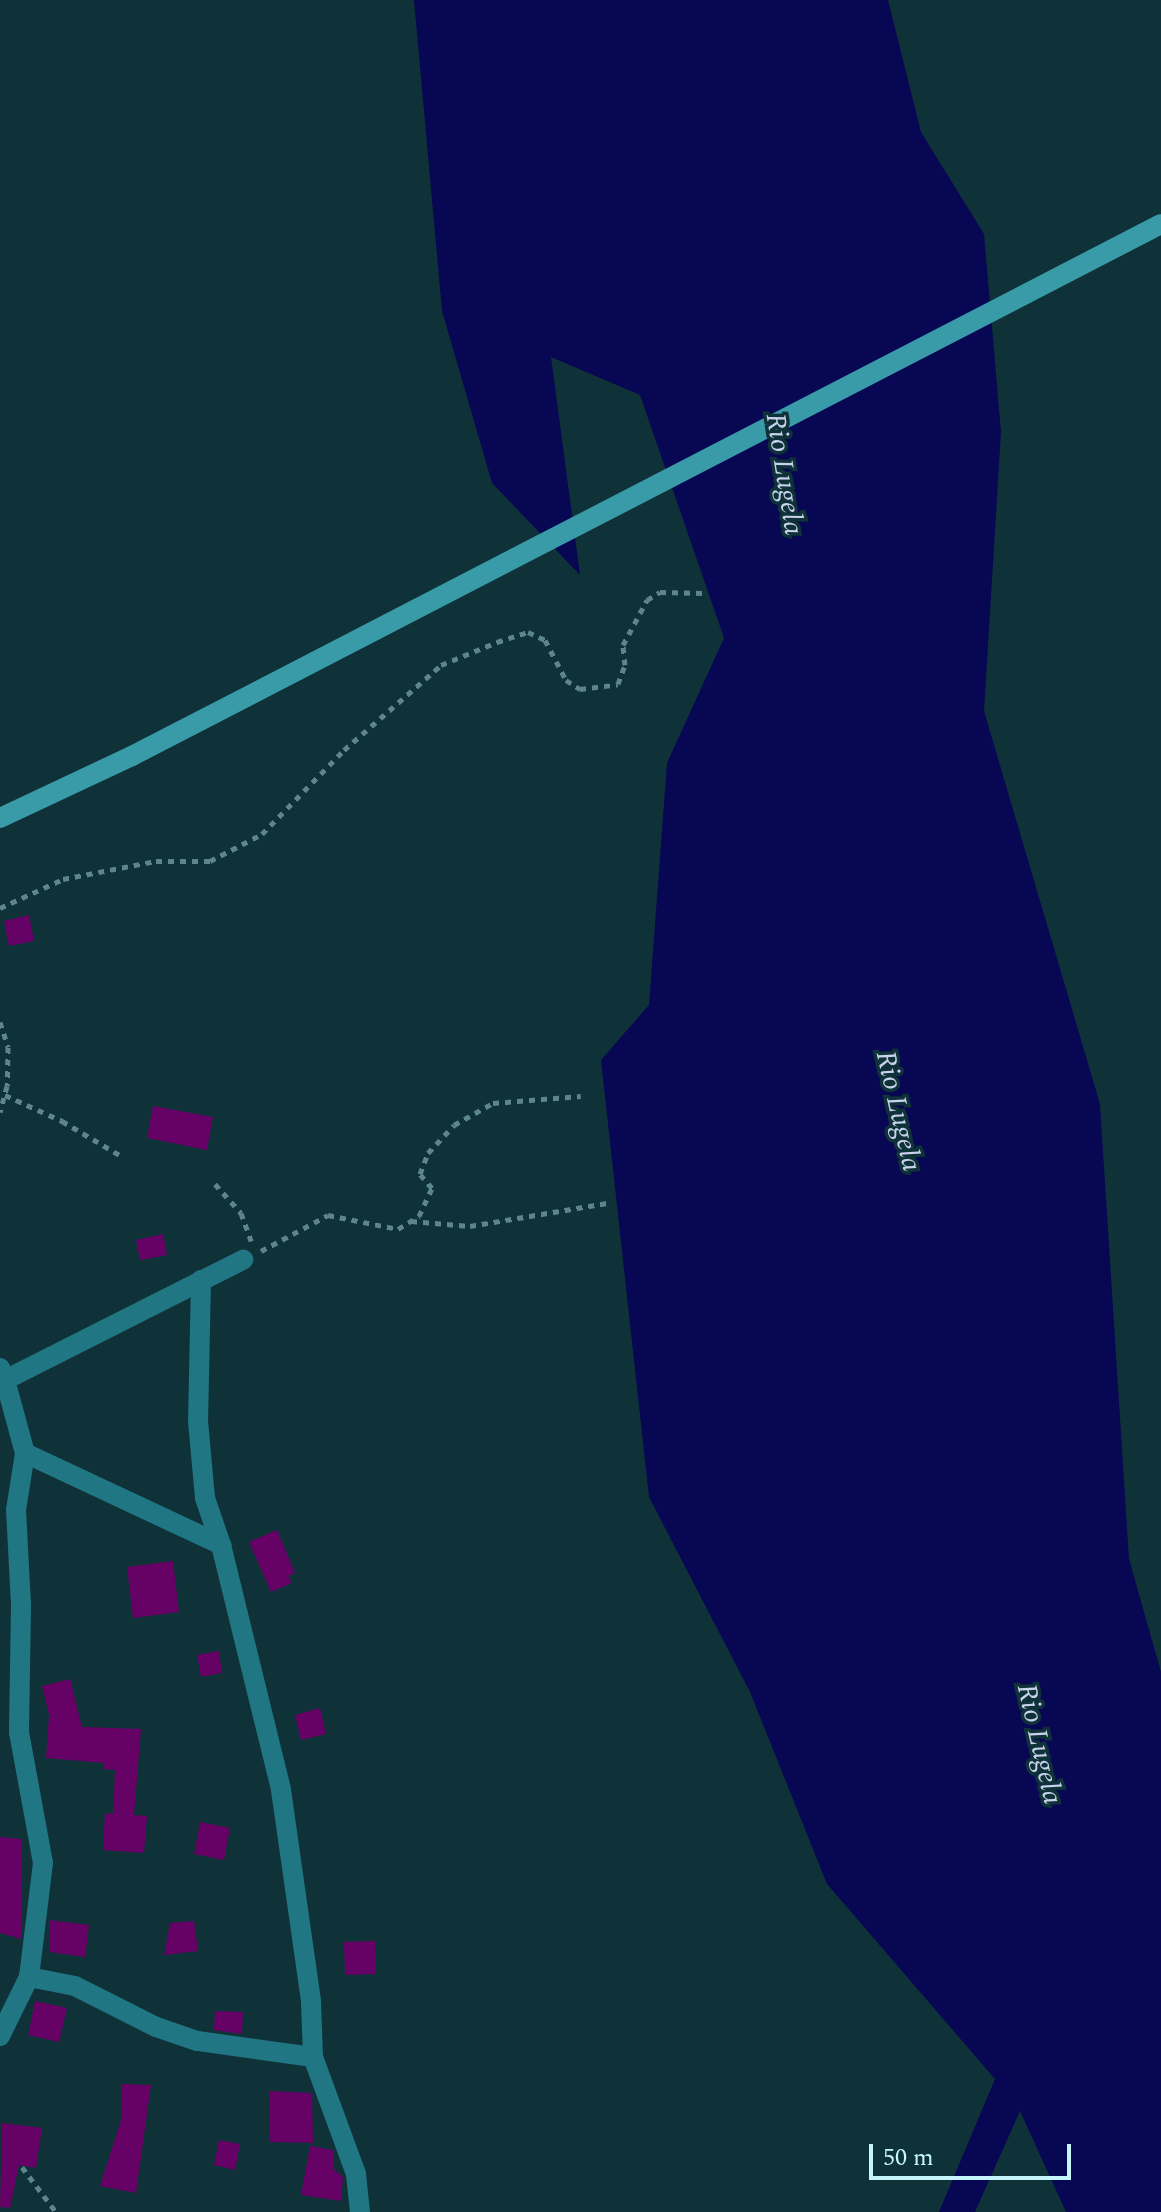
<!DOCTYPE html>
<style>
body{margin:0}
#map{position:relative;width:1161px;height:2212px;overflow:hidden;background:#0f3238;font-family:Spectral,serif}
div>[style]{position:absolute}
.water>*{inset:0;background:#080754}
.building>*{inset:0;background:#660265}
.path>*{height:5px;margin-top:-2.5px;transform-origin:0;background:repeating-linear-gradient(90deg,#5c858c 0 6px,transparent 0 12px)}
.minor>*{height:20px;margin:-10px;padding:0 10px;transform-origin:10px;border-radius:10px;background:#207682}
.secondary>*{height:20px;margin:-10px;padding:0 10px;transform-origin:10px;border-radius:10px;background:#399aa8}
span{translate:-50% -50%;white-space:nowrap;text-align:center;line-height:1.15;-webkit-text-stroke:7px #0f3238;paint-order:stroke}
.water-label{font-size:28px;color:#c8d2ec;font-style:italic}
.scale{position:absolute;left:869px;top:2144px;width:202px;height:36px;box-sizing:border-box;border:4px solid #c5f6fe;border-top:0;padding-left:10px;font-size:24px;line-height:28px;white-space:nowrap;color:#c5f6fe;-webkit-text-stroke:6px #0f3238;paint-order:stroke}
</style>
<div id="map">
<div class="water">
<i style="clip-path:polygon(414px 0,888px 0,921px 132px,984px 234px,1001px 432px,984px 711px,1100px 1104px,1129px 1559px,1161px 1672px,1161px 2212px,1066px 2212px,1020px 2111px,975px 2212px,939px 2212px,995px 2079px,827px 1884px,750px 1692px,649px 1497px,601px 1060px,649px 1005px,667px 763px,724px 638px,640px 395px,551px 357px,580px 575px,492px 483px,442px 311px)"></i>
</div>
<div class="building">
<i style="clip-path:polygon(29px 915px,34px 941px,9px 946px,4px 921px)"></i>
<i style="clip-path:polygon(153px 1106px,213px 1117px,207px 1150px,147px 1138px)"></i>
<i style="clip-path:polygon(163px 1234px,167px 1255px,140px 1260px,136px 1240px)"></i>
<i style="clip-path:polygon(277px 1530px,295px 1573px,288px 1576px,292px 1583px,271px 1592px,249px 1542px)"></i>
<i style="clip-path:polygon(173px 1561px,179px 1612px,133px 1618px,127px 1567px)"></i>
<i style="clip-path:polygon(219px 1651px,222px 1673px,201px 1677px,197px 1655px)"></i>
<i style="clip-path:polygon(70px 1679px,82px 1727px,141px 1729px,134px 1815px,147px 1816px,144px 1853px,103px 1850px,105px 1813px,113px 1814px,115px 1770px,103px 1769px,104px 1763px,46px 1758px,49px 1715px,42px 1686px)"></i>
<i style="clip-path:polygon(320px 1708px,326px 1734px,301px 1740px,295px 1715px)"></i>
<i style="clip-path:polygon(200px 1822px,230px 1828px,224px 1860px,194px 1854px)"></i>
<i style="clip-path:polygon(0 1837px,22px 1839px,21px 1939px,0 1933px)"></i>
<i style="clip-path:polygon(49px 1920px,89px 1925px,85px 1957px,49px 1952px)"></i>
<i style="clip-path:polygon(194px 1921px,198px 1951px,164px 1955px,170px 1923px)"></i>
<i style="clip-path:polygon(375px 1941px,376px 1974px,345px 1975px,344px 1942px)"></i>
<i style="clip-path:polygon(35px 2001px,67px 2008px,59px 2042px,28px 2035px)"></i>
<i style="clip-path:polygon(215px 2011px,243px 2012px,242px 2034px,214px 2030px)"></i>
<i style="clip-path:polygon(122px 2084px,151px 2085px,136px 2193px,100px 2186px,121px 2120px)"></i>
<i style="clip-path:polygon(270px 2091px,312px 2093px,313px 2143px,269px 2142px)"></i>
<i style="clip-path:polygon(2px 2123px,42px 2128px,36px 2168px,19px 2165px,10px 2208px,0 2207px)"></i>
<i style="clip-path:polygon(219px 2140px,240px 2144px,235px 2170px,214px 2165px)"></i>
<i style="clip-path:polygon(310px 2146px,333px 2150px,333px 2169px,343px 2177px,341px 2201px,301px 2195px)"></i>
</div>
<div class="path">
<i style="left:0;top:908px;width:69px;rotate:-24.7deg"></i>
<i style="left:63px;top:879px;width:95px;rotate:-11deg"></i>
<i style="left:156px;top:861px;width:54px"></i>
<i style="left:210px;top:861px;width:59px;rotate:-27.4deg"></i>
<i style="left:262px;top:834px;width:117px;rotate:-45.7deg"></i>
<i style="left:344px;top:750px;width:129px;rotate:-41.2deg"></i>
<i style="left:441px;top:665px;width:61px;rotate:-22.3deg"></i>
<i style="left:497px;top:642px;width:33px;rotate:-18deg"></i>
<i style="left:528px;top:632px;width:19px;rotate:25deg"></i>
<i style="left:545px;top:640px;width:45px;rotate:62.3deg"></i>
<i style="left:566px;top:680px;width:17px;rotate:33deg"></i>
<i style="left:580px;top:689px;width:38px;rotate:-7deg"></i>
<i style="left:618px;top:684px;width:20px;rotate:-70deg"></i>
<i style="left:625px;top:665px;width:20px;rotate:-96deg"></i>
<i style="left:623px;top:645px;width:51px;rotate:-61.9deg"></i>
<i style="left:647px;top:600px;width:15px;rotate:-32deg"></i>
<i style="left:660px;top:592px;width:44px;rotate:1.3deg"></i>
<i style="left:0;top:1022px;width:26px;rotate:72deg"></i>
<i style="left:8px;top:1047px;width:39px;rotate:91deg"></i>
<i style="left:7px;top:1086px;width:27px;rotate:105deg"></i>
<i style="left:5px;top:1095px;width:63px;rotate:24.5deg"></i>
<i style="left:62px;top:1121px;width:71px;rotate:30.5deg"></i>
<i style="left:215px;top:1184px;width:39px;rotate:48deg"></i>
<i style="left:241px;top:1213px;width:30px;rotate:70deg"></i>
<i style="left:411px;top:1221px;width:59px;rotate:4.8deg"></i>
<i style="left:470px;top:1226px;width:139px;rotate:-9.5deg"></i>
<i style="left:261px;top:1251px;width:76px;rotate:-28.2deg"></i>
<i style="left:328px;top:1215px;width:71px;rotate:11.3deg"></i>
<i style="left:398px;top:1229px;width:25px;rotate:-32deg"></i>
<i style="left:419px;top:1216px;width:31px;rotate:-65deg"></i>
<i style="left:432px;top:1188px;width:18px;rotate:-131deg"></i>
<i style="left:420px;top:1174px;width:22px;rotate:-69deg"></i>
<i style="left:428px;top:1153px;width:38px;rotate:-47deg"></i>
<i style="left:454px;top:1125px;width:45px;rotate:-29.4deg"></i>
<i style="left:493px;top:1103px;width:88px;rotate:-4.5deg"></i>
<i style="left:22px;top:2167px;width:56px;rotate:52.9deg"></i>
</div>
<div class="minor">
<i style="left:201px;top:1280px;width:141px;rotate:91.2deg"></i>
<i style="left:198px;top:1421px;width:77px;rotate:84.8deg"></i>
<i style="left:205px;top:1498px;width:50px;rotate:71.2deg"></i>
<i style="left:0;top:1368px;width:13px;rotate:67deg"></i>
<i style="left:5px;top:1380px;width:267px;rotate:-26.8deg"></i>
<i style="left:5px;top:1380px;width:76px;rotate:74.7deg"></i>
<i style="left:25px;top:1453px;width:217px;rotate:25.1deg"></i>
<i style="left:221px;top:1545px;width:252px;rotate:76.2deg"></i>
<i style="left:281px;top:1790px;width:214px;rotate:81.9deg"></i>
<i style="left:311px;top:2002px;width:55px;rotate:87.9deg"></i>
<i style="left:313px;top:2057px;width:117px;rotate:-172.1deg"></i>
<i style="left:197px;top:2041px;width:43px;rotate:-161.1deg"></i>
<i style="left:156px;top:2027px;width:91px;rotate:-153.2deg"></i>
<i style="left:75px;top:1986px;width:47px;rotate:-168.9deg"></i>
<i style="left:0;top:2036px;width:66px;rotate:-63.8deg"></i>
<i style="left:29px;top:1977px;width:115px;rotate:-83deg"></i>
<i style="left:43px;top:1863px;width:133px;rotate:-100.4deg"></i>
<i style="left:19px;top:1732px;width:127px;rotate:-89.1deg"></i>
<i style="left:21px;top:1605px;width:95px;rotate:-93deg"></i>
<i style="left:16px;top:1510px;width:58px;rotate:-81deg"></i>
<i style="left:313px;top:2057px;width:125px;rotate:69.8deg"></i>
<i style="left:356px;top:2174px;width:38px;rotate:84deg"></i>
</div>
<div class="secondary">
<i style="left:0;top:818px;width:146px;rotate:-25.2deg"></i>
<i style="left:132px;top:756px;width:1158px;rotate:-27.34deg"></i>
</div>
<div class="water-label">
<span style="left:784px;top:474px;rotate:81deg">Rio Lugela</span>
<span style="left:898px;top:1111px;rotate:77deg">Rio Lugela</span>
<span style="left:1039px;top:1744px;rotate:77deg">Rio Lugela</span>
</div>
<div class="scale">50 m</div>
</div>
